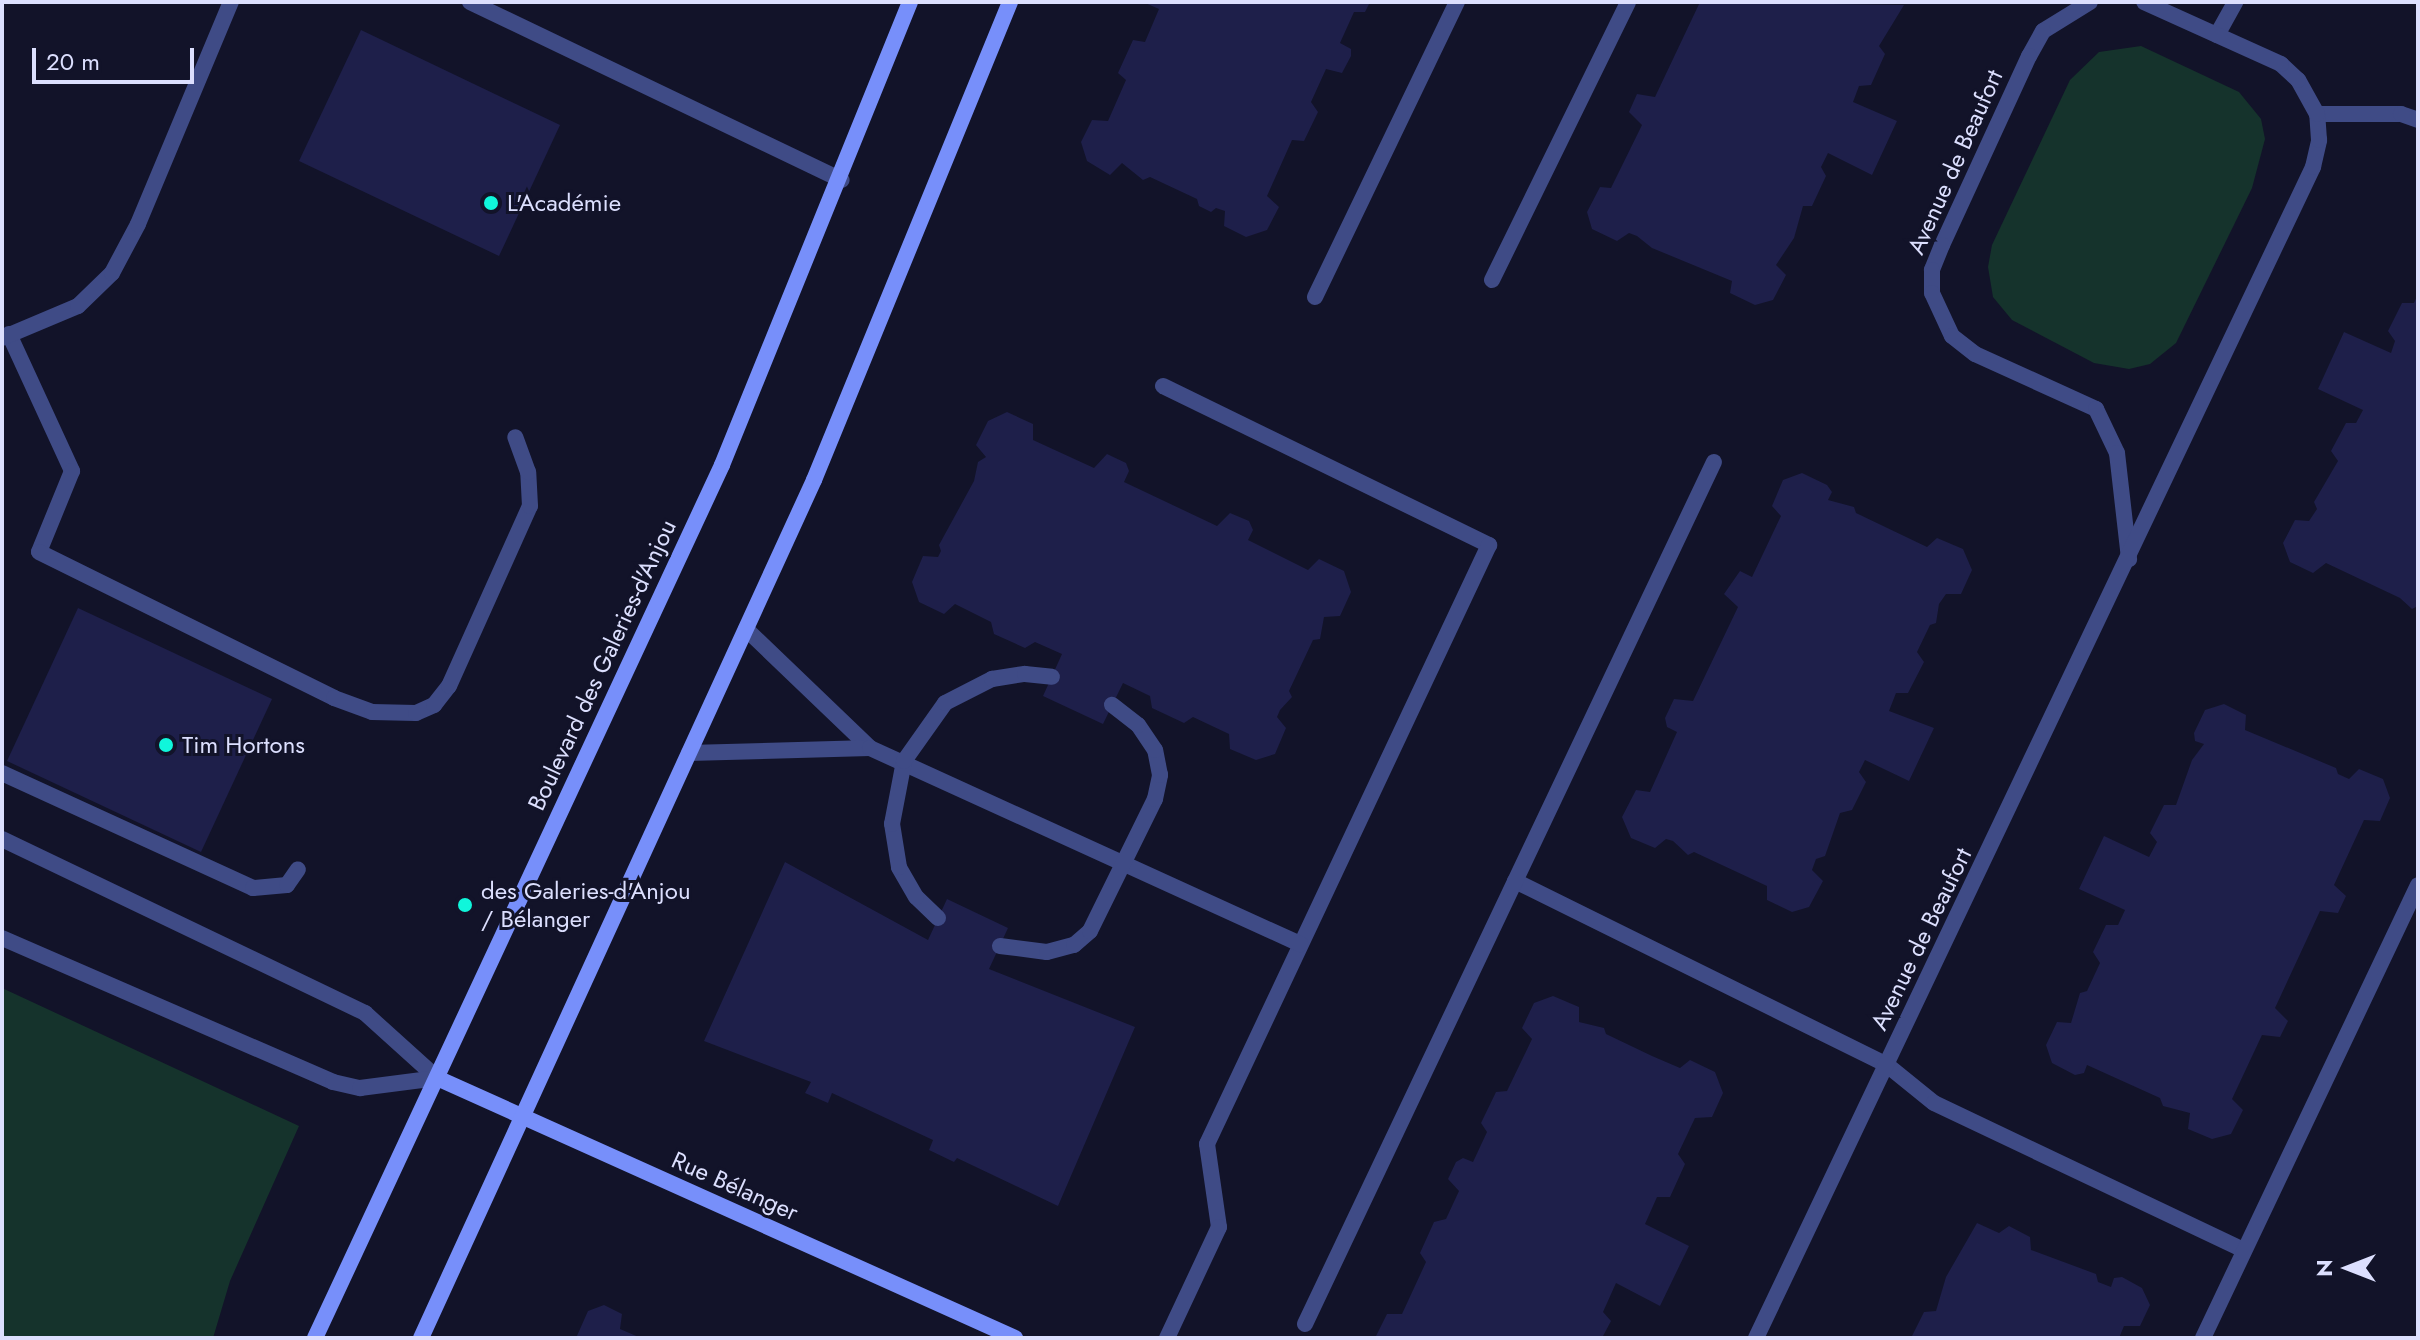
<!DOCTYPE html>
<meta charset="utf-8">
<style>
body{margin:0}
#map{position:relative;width:2420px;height:1340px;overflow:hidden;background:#121329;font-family:Jost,sans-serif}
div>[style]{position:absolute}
.green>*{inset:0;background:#15332c}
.building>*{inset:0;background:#1e1f4a}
.lane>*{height:16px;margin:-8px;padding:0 8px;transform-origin:8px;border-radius:8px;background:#3f4b86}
.street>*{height:16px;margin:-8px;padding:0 8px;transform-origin:8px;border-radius:8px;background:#3f4b86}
.secondary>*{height:16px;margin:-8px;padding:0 8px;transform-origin:8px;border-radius:8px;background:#778ffa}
.dots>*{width:22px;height:22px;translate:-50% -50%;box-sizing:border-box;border:4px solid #121329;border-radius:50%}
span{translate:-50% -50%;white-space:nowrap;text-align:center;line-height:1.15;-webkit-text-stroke:6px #121329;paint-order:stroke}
.street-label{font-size:24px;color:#dcdffe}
.poi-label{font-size:24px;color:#dcdffe}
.left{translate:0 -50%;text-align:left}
.frame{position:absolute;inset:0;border:4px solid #dcdffe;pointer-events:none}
.north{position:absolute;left:2308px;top:1228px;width:80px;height:80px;-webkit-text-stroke:6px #121329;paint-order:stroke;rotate:270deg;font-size:22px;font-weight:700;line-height:32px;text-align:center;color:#dcdffe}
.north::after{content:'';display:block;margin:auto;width:28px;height:36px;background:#dcdffe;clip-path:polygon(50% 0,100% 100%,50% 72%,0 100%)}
.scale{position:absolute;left:32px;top:48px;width:162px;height:36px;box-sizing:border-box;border:4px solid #dcdffe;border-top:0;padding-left:10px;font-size:24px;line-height:28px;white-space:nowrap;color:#dcdffe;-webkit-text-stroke:6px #121329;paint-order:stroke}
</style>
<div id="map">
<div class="green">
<i style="clip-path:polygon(2141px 46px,2239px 92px,2261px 119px,2265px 139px,2252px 188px,2176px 343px,2150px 364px,2129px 369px,2094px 363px,2012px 320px,1993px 297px,1988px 267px,1992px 245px,2070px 80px,2099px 52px)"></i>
<i style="clip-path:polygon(2px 988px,299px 1126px,230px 1281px,213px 1338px,2px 1338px)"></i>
</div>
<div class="building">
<i style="clip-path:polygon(1143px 2px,1370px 2px,1365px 12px,1354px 12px,1340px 43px,1351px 49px,1351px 56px,1342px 73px,1326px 69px,1311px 102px,1318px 112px,1304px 141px,1292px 140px,1267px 196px,1279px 207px,1267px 230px,1246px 237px,1224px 226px,1225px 211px,1216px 208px,1211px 212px,1199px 206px,1197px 199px,1150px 177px,1143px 180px,1122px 163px,1110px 175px,1087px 161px,1081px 142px,1092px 120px,1108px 121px,1126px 80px,1118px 73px,1133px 40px,1145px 42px,1159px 9px)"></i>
<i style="clip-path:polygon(1700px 2px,1904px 5px,1879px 46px,1885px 54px,1871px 85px,1859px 86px,1853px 102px,1897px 121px,1872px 175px,1828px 153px,1821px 167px,1826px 176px,1812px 206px,1803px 206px,1794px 238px,1776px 265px,1786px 275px,1773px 300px,1755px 305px,1730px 293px,1732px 281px,1652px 248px,1637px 236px,1629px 233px,1617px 241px,1592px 229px,1587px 212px,1600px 187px,1611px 188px,1642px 125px,1629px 112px,1637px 94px,1655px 97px)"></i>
<i style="clip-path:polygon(361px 30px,560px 125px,499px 256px,299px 161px)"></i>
<i style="clip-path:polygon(2418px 294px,2418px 606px,2412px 609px,2400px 598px,2326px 563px,2313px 573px,2290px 562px,2283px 543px,2295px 520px,2309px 521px,2317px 509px,2314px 502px,2338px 461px,2331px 451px,2346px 423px,2356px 423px,2363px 410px,2318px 389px,2344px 332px,2391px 353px,2395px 341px,2388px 331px,2402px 303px,2414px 303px)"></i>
<i style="clip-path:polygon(1007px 412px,1033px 424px,1033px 440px,1094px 468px,1107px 454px,1126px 463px,1129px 471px,1124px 482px,1217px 526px,1230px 513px,1249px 521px,1253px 530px,1248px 540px,1308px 570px,1319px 559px,1344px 571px,1351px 592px,1340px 616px,1324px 617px,1320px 639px,1313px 640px,1289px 691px,1292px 697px,1280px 710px,1277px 717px,1286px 728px,1275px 754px,1256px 760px,1230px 749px,1229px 734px,1193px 717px,1184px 723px,1152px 708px,1150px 696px,1123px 683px,1103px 724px,1043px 696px,1062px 654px,1035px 642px,1025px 648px,994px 634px,991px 622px,955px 604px,944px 614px,919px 602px,912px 582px,923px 556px,938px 557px,941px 551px,939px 545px,974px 481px,978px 462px,986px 457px,976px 445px,988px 421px)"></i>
<i style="clip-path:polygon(1802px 473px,1827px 485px,1832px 492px,1828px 500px,1854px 507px,1856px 513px,1927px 547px,1937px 538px,1963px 549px,1972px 570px,1961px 594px,1946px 594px,1939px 604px,1936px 623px,1930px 625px,1917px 652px,1924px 662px,1908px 693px,1896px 693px,1889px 711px,1934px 728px,1909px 781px,1865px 760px,1859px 772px,1866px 782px,1852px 810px,1840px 813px,1825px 856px,1816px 859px,1812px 870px,1823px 881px,1809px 907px,1792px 912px,1767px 900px,1767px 886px,1694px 852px,1688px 855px,1673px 841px,1666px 839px,1655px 848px,1631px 838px,1622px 817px,1636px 790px,1650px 792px,1677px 732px,1667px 727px,1665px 718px,1674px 699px,1693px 701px,1738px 607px,1724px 594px,1740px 571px,1752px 577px,1781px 516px,1772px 506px,1783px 480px)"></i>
<i style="clip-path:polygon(78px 608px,272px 699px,201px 852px,7px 761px)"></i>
<i style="clip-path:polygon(2224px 704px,2246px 715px,2245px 730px,2336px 768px,2338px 774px,2349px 779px,2359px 769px,2383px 779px,2390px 798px,2380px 821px,2364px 820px,2334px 885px,2346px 896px,2338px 913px,2320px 911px,2275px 1008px,2288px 1021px,2280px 1037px,2262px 1035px,2232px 1099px,2243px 1110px,2231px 1134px,2212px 1139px,2188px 1129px,2190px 1113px,2163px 1106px,2160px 1098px,2087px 1065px,2084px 1073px,2075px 1075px,2052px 1063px,2046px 1045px,2057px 1022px,2071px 1023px,2080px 993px,2087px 991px,2100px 963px,2093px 952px,2106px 925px,2118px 925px,2125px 910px,2079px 889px,2104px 836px,2149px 857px,2157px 842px,2150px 833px,2164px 805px,2176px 805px,2192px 760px,2204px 744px,2195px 741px,2194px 733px,2205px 710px)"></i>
<i style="clip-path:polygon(785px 862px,928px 940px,947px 899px,1008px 928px,989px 969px,1135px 1027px,1058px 1206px,957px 1158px,954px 1162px,929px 1150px,933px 1140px,832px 1093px,828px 1103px,805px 1093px,811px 1082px,704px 1041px)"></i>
<i style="clip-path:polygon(1553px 996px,1579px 1007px,1579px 1022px,1604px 1028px,1606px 1034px,1652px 1056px,1680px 1068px,1690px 1060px,1715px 1072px,1723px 1093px,1712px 1117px,1695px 1118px,1678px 1154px,1685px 1164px,1670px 1197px,1657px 1197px,1645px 1224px,1689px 1246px,1660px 1306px,1616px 1283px,1603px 1312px,1611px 1321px,1602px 1338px,1375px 1338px,1387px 1314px,1402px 1314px,1426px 1262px,1420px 1253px,1434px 1222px,1446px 1219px,1459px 1191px,1448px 1179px,1456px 1162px,1463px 1158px,1473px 1162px,1487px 1132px,1481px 1123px,1496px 1092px,1507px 1091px,1532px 1039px,1522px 1028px,1534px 1003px)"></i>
<i style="clip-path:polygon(1977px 1223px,1999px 1233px,2009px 1226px,2030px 1237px,2031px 1250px,2096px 1274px,2098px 1282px,2111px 1287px,2114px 1278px,2122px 1277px,2142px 1288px,2150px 1305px,2140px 1326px,2124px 1326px,2119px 1338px,1911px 1338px,1924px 1312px,1936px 1311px,1946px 1277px)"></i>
<i style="clip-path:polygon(604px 1305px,622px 1314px,620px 1329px,641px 1338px,576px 1338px,588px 1311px)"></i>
</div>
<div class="lane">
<i style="left:470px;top:2px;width:412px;rotate:25.6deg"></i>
<i style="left:2217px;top:35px;width:38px;rotate:-61deg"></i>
<i style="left:2317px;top:114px;width:84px"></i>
<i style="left:2401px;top:114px;width:18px;rotate:19deg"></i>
<i style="left:1492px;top:280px;width:309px;rotate:-63.9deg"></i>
<i style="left:1315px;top:297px;width:327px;rotate:-64.3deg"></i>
<i style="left:9px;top:334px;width:151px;rotate:65.3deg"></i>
<i style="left:72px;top:471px;width:87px;rotate:112.2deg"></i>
<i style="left:39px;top:552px;width:329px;rotate:26.3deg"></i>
<i style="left:334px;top:698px;width:40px;rotate:20.2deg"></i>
<i style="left:372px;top:712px;width:44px;rotate:1.3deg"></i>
<i style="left:416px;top:713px;width:20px;rotate:-24deg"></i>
<i style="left:434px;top:705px;width:24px;rotate:-52deg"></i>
<i style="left:449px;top:686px;width:197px;rotate:-65.8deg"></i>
<i style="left:530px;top:506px;width:34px;rotate:-93deg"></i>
<i style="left:528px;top:472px;width:37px;rotate:-110deg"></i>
<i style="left:2px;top:338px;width:82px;rotate:-22.8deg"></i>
<i style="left:78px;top:306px;width:47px;rotate:-44.1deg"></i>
<i style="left:112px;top:273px;width:55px;rotate:-62deg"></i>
<i style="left:138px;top:224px;width:241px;rotate:-67.3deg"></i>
<i style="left:1163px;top:386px;width:363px;rotate:26deg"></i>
<i style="left:1489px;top:545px;width:662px;rotate:115.21deg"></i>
<i style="left:1207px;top:1144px;width:84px;rotate:81.8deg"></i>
<i style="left:1219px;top:1227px;width:123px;rotate:115.1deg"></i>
<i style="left:746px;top:629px;width:172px;rotate:43.8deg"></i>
<i style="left:689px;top:753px;width:181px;rotate:-1.6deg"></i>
<i style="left:870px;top:748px;width:473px;rotate:24.5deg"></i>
<i style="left:2px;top:773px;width:276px;rotate:24.6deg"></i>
<i style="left:253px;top:888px;width:34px;rotate:-5deg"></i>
<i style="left:287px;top:885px;width:19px;rotate:-55deg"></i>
<i style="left:2px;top:839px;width:403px;rotate:25.6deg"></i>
<i style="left:365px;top:1013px;width:97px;rotate:42.1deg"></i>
<i style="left:1515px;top:881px;width:415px;rotate:26.3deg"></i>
<i style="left:1887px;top:1065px;width:60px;rotate:39deg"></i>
<i style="left:1934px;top:1103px;width:343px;rotate:25.4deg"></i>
<i style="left:938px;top:918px;width:30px;rotate:-136deg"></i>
<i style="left:916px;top:897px;width:34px;rotate:-120deg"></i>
<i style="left:899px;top:867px;width:44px;rotate:-99.2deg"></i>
<i style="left:892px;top:824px;width:64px;rotate:-79.2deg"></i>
<i style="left:904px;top:761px;width:71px;rotate:-54.7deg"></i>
<i style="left:945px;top:703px;width:53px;rotate:-27.1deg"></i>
<i style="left:992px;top:679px;width:33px;rotate:-9deg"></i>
<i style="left:1025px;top:674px;width:27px;rotate:6deg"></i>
<i style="left:2px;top:938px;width:361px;rotate:23.5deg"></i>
<i style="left:333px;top:1082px;width:28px;rotate:13deg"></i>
<i style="left:360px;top:1088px;width:78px;rotate:-7.4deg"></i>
<i style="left:1000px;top:946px;width:47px;rotate:7.3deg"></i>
<i style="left:1047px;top:952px;width:28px;rotate:-15deg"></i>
<i style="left:1074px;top:945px;width:21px;rotate:-41deg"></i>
<i style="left:1090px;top:931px;width:147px;rotate:-63.8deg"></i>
<i style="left:1155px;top:799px;width:25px;rotate:-78deg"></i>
<i style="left:1160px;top:775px;width:25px;rotate:-101deg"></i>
<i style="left:1155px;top:750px;width:30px;rotate:-124deg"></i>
<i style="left:1138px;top:725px;width:33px;rotate:-142deg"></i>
<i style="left:1305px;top:1324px;width:954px;rotate:-64.62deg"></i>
<i style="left:2203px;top:1338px;width:501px;rotate:-64.61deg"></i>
</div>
<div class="street">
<i style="left:2090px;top:2px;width:55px;rotate:148.3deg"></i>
<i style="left:2043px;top:31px;width:29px;rotate:119deg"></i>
<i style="left:2029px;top:56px;width:208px;rotate:114.7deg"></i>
<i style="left:1942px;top:245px;width:27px;rotate:112deg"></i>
<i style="left:1932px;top:270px;width:23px;rotate:90deg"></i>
<i style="left:1932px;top:293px;width:47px;rotate:65.1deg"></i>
<i style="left:1952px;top:336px;width:29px;rotate:38deg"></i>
<i style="left:1975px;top:354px;width:133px;rotate:24.4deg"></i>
<i style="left:2096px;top:409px;width:49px;rotate:64.5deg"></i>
<i style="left:2117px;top:453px;width:107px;rotate:83.5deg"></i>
<i style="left:1756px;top:1338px;width:1297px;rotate:-64.56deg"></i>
<i style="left:2313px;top:167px;width:28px;rotate:-77deg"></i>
<i style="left:2319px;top:140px;width:26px;rotate:-94deg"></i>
<i style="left:2317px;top:114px;width:39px;rotate:-119deg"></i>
<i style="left:2298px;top:80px;width:23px;rotate:-137deg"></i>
<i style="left:2281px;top:64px;width:150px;rotate:-155.7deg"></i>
</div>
<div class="secondary">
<i style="left:437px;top:1078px;width:634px;rotate:24.22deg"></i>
<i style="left:315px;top:1338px;width:963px;rotate:-65deg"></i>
<i style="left:722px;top:465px;width:500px;rotate:-67.9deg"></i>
<i style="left:421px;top:1338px;width:944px;rotate:-65.39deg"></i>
<i style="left:814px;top:480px;width:517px;rotate:-67.7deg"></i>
</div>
<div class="dots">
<i style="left:491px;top:203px;background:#10f6db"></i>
<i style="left:166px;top:745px;background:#10f6db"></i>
<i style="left:465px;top:905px;background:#10f6db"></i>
</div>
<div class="street-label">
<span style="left:1955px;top:162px;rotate:-66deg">Avenue de Beaufort</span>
<span style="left:602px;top:665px;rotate:-65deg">Boulevard des Galeries-d'Anjou</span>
<span style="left:1921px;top:939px;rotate:-64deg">Avenue de Beaufort</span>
<span style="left:735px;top:1186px;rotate:24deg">Rue Bélanger</span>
</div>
<div class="poi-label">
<span class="left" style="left:507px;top:203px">L'Académie</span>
<span class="left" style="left:182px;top:745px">Tim Hortons</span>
<span class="left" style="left:481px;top:905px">des Galeries-d'Anjou<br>/ Bélanger</span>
</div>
<div class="frame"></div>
<div class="north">N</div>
<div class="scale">20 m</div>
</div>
